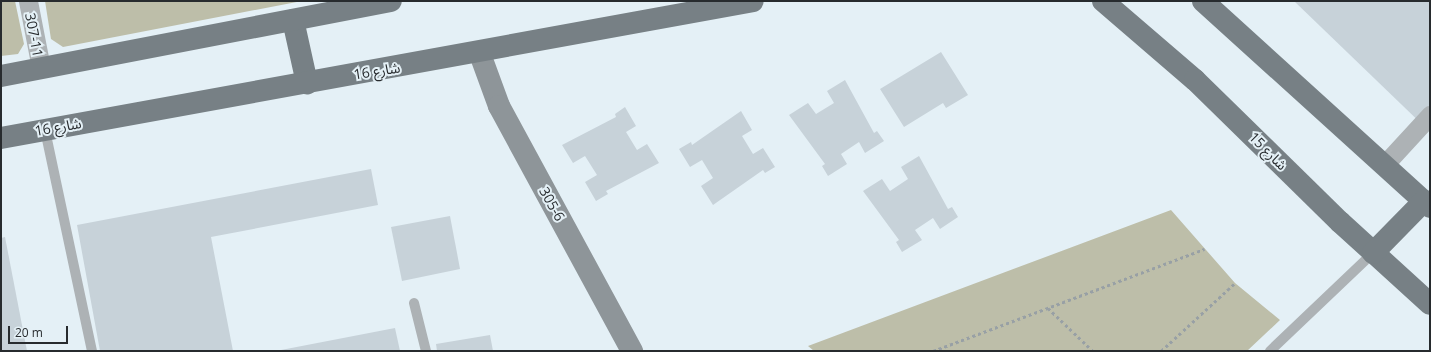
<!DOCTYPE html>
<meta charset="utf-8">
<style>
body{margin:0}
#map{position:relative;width:1431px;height:352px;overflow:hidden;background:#e4f0f6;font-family:"Open Sans","Noto Sans Arabic",sans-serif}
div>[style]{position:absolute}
.green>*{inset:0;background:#bdbea9}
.building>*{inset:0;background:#c7d2d9}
.path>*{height:2.5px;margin-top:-1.25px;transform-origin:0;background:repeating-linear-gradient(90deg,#98a0a5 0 3px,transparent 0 6px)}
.lane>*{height:10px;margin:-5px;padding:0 5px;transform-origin:5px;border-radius:5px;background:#adb2b5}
.street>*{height:19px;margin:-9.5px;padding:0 9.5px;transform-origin:9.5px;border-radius:9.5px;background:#adb2b5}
.secondary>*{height:22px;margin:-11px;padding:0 11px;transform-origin:11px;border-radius:11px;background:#8e9599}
.primary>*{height:22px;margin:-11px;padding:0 11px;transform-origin:11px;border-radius:11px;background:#778085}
span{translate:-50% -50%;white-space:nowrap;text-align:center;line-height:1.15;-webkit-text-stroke:4px #e4f0f6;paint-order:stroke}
.street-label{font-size:14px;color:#272b2e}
.frame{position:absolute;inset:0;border:2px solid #272b2e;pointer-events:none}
.scale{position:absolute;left:8px;top:326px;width:60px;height:18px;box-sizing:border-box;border:2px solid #272b2e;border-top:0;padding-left:5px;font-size:12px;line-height:14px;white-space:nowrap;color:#272b2e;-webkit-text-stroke:3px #e4f0f6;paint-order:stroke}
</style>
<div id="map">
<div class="green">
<i style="clip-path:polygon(1px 1px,15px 1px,24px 44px,18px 54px,1px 56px)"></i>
<i style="clip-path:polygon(45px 1px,302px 1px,63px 47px,51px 39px)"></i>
<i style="clip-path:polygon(1171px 210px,1235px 283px,1280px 320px,1247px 351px,814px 351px,808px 346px)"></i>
</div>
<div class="building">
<i style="clip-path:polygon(1294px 1px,1430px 1px,1430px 132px)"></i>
<i style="clip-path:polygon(941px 52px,968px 95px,946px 108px,943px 103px,904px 127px,880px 89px)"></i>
<i style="clip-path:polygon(845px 80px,874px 133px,877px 131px,884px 141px,865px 153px,859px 142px,841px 154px,847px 164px,828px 176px,822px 166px,825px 164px,789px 115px,808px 103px,816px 114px,834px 103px,827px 91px)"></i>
<i style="clip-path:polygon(625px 107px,636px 126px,626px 132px,637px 150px,647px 144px,659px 163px,606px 191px,608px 194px,596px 201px,585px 182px,597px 175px,585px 156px,573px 163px,562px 145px,616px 117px,615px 114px)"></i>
<i style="clip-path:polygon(741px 111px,752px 130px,742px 136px,753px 154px,763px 148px,775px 167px,765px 173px,763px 170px,713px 205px,701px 186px,713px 178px,702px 160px,690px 167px,679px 149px,691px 142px,692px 145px)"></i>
<i style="clip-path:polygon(919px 156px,948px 209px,952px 207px,958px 217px,940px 229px,933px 218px,915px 230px,922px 240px,902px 252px,896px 242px,899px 240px,863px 191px,882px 179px,890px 191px,908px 179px,901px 167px)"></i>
<i style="clip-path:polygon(371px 169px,378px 205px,211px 237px,233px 351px,100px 351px,77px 225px)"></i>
<i style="clip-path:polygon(450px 216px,460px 269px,402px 281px,391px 227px)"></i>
<i style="clip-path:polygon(5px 237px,27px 351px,1px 351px,1px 238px)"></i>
<i style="clip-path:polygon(395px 328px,400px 351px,281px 351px,281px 350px)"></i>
<i style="clip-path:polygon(490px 335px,493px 351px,437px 351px,436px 344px)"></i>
</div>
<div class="path">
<i style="left:1048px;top:308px;width:62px;rotate:43.7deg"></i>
<i style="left:933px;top:351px;width:290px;rotate:-20.6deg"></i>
<i style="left:1161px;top:351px;width:100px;rotate:-42.6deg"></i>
</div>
<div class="lane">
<i style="left:45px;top:130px;width:226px;rotate:78deg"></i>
<i style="left:414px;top:303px;width:49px;rotate:76deg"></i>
<i style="left:1270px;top:351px;width:142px;rotate:-43.6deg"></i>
</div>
<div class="street">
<i style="left:28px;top:1px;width:68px;rotate:79deg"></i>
<i style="left:1385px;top:164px;width:67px;rotate:-47.4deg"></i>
</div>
<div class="secondary">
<i style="left:480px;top:54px;width:55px;rotate:69.9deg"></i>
<i style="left:499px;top:106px;width:279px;rotate:61.5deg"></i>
</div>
<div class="primary">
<i style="left:1103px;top:1px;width:121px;rotate:40.7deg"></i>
<i style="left:1195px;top:80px;width:203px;rotate:44.4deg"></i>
<i style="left:1340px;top:222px;width:122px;rotate:42.3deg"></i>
<i style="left:1203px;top:1px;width:307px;rotate:42.2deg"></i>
<i style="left:293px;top:20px;width:65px;rotate:77.5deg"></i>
<i style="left:1px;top:76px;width:397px;rotate:-10.9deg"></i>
<i style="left:1px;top:138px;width:764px;rotate:-10.32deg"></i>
<i style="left:1373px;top:253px;width:73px;rotate:-45.6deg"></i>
</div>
<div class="street-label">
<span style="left:34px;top:35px;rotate:79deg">307-11</span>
<span style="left:377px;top:71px;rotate:-9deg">شارع 16</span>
<span style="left:58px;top:127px;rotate:-10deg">شارع 16</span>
<span style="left:1268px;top:151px;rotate:45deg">شارع 15</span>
<span style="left:552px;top:204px;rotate:61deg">305-6</span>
</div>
<div class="frame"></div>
<div class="scale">20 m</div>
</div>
